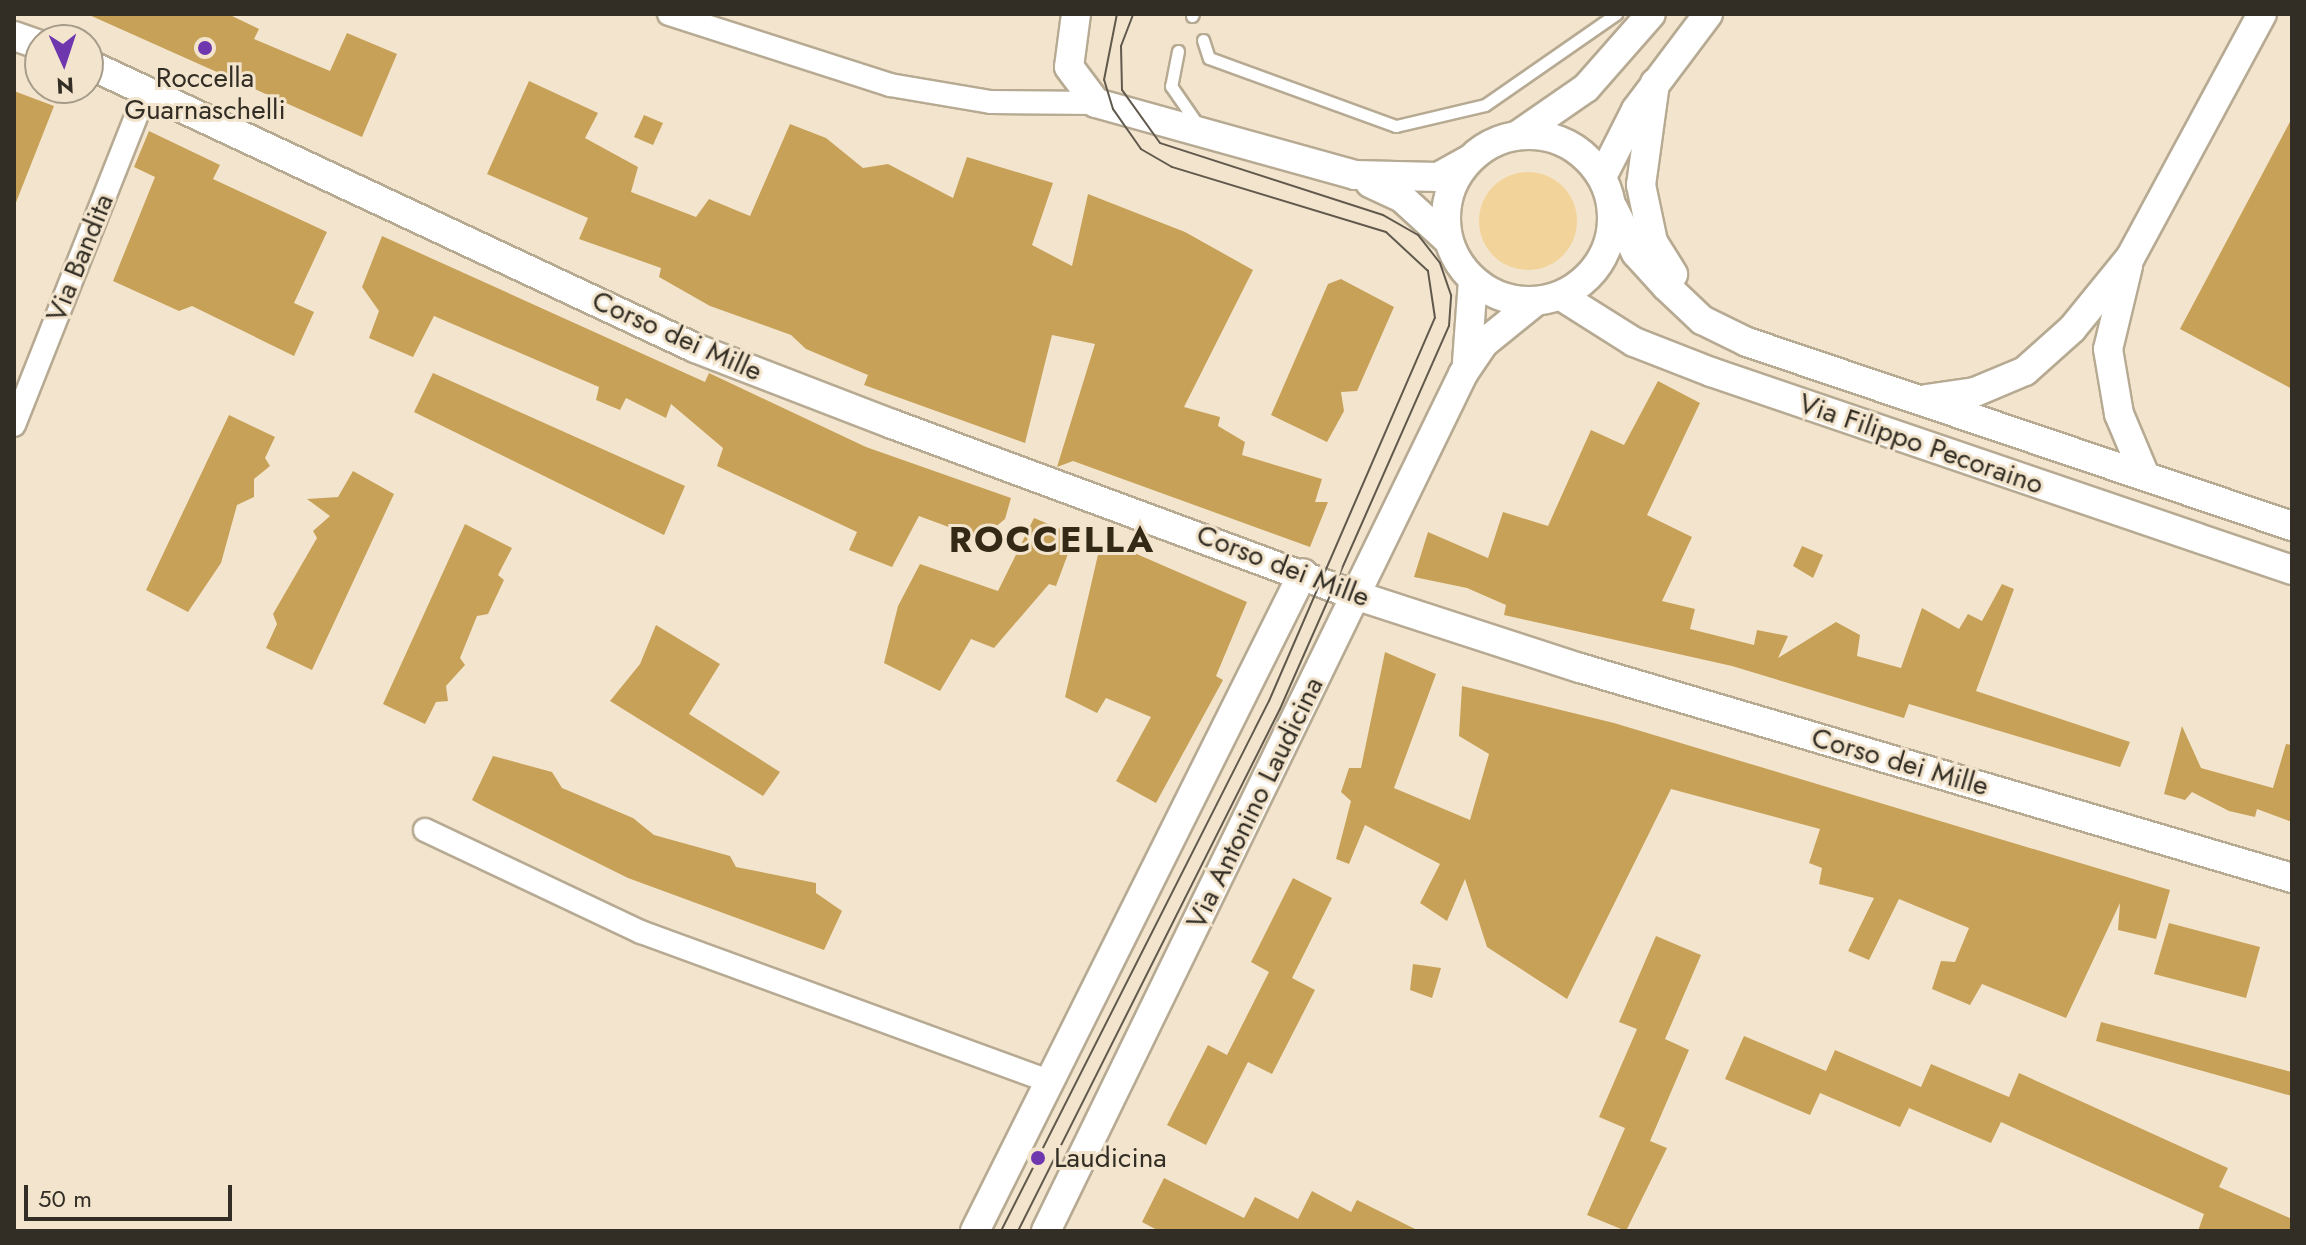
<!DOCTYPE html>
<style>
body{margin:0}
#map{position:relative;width:2306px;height:1245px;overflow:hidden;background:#f3e5cd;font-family:Jost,sans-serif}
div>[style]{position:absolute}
.green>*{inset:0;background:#f2d39a}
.round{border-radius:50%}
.building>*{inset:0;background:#c8a158}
.roads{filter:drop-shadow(2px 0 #b7aa93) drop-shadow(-2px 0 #b7aa93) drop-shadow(0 2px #b7aa93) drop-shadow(0 -2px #b7aa93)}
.service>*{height:11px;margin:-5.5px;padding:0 5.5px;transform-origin:5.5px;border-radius:5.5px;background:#fff}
.minor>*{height:22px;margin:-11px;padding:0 11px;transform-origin:11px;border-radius:11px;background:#fff}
.tertiary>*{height:28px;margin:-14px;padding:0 14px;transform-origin:14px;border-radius:14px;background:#fff}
.tertiary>.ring{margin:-14px;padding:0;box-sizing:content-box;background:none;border:28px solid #fff;border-radius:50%}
.tram>*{height:2px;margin:-1px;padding:0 1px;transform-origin:1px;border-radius:1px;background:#60594c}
.dots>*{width:22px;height:22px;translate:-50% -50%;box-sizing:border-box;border:4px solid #f3e5cd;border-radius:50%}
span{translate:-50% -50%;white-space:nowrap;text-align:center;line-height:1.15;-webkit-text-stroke:6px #f3e5cd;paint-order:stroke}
.poi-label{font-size:28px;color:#332e25}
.left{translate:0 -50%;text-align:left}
.street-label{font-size:28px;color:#332e25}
.district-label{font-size:36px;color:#332915;font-weight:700;letter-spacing:2px}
.frame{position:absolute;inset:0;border:16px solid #332e25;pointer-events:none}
.north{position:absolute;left:24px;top:24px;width:80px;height:80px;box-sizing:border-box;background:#f3e5cd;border:2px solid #a69c8a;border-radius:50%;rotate:177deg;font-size:22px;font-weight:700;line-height:32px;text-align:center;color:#332e25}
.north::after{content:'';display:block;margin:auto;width:28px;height:36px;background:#6e37ae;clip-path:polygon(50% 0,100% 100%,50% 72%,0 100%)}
.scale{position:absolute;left:24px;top:1185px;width:208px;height:36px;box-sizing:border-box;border:4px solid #332e25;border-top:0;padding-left:10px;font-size:24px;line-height:28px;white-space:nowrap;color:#332e25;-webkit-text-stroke:6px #f3e5cd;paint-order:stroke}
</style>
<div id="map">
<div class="green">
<i class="round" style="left:1479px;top:172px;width:98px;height:98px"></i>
</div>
<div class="building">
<i style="clip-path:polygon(87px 14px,228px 14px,259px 29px,254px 39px,330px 71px,347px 33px,397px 54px,362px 137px)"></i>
<i style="clip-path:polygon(529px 81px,598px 113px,585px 138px,638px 167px,631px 192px,696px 217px,709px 199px,750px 216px,790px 124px,826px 138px,863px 168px,888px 164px,953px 198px,967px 157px,1053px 183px,1032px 245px,1072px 266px,1088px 194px,1185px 232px,1253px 270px,1184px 407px,1220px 417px,1218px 426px,1245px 442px,1242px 455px,1322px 479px,1315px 502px,1328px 502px,1310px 547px,1073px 461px,1057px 467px,1095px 344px,1052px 335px,1025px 443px,864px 385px,868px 375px,806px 349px,791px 335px,710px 306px,659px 277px,661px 268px,579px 239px,588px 218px,487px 174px)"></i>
<i style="clip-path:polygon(14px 91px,54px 106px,15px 205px,14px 205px)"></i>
<i style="clip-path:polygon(644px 115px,663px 123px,653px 145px,634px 137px)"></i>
<i style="clip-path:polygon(2292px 118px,2292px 389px,2180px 329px)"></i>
<i style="clip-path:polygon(149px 131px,220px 165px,213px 179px,327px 232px,294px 303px,314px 312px,294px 356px,192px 306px,179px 311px,113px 281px,155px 177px,134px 167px)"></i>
<i style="clip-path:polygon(382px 236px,705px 382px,709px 373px,866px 447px,1011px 498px,1005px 519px,981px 539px,919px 516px,892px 567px,849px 550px,857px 532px,717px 466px,723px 448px,671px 404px,666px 418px,626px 398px,620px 410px,596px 400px,599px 387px,434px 316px,413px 357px,369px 338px,379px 311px,362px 287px)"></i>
<i style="clip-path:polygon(1341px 279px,1394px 307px,1357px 391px,1341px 392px,1344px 411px,1327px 442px,1271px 415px,1328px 284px)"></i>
<i style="clip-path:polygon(433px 373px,685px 486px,664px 535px,414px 412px)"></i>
<i style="clip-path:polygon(1658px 381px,1700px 403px,1647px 515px,1692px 537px,1662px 601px,1695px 609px,1690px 629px,1754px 645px,1757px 630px,1788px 636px,1778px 658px,1836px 622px,1860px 635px,1857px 656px,1901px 668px,1922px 608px,1959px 629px,1968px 614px,1982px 621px,2002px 584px,2014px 589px,1976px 691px,2130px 742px,2120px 767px,1909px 704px,1904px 718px,1732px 666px,1504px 615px,1506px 605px,1467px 588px,1414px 577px,1428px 532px,1488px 558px,1503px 512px,1548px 526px,1591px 430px,1624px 445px)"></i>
<i style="clip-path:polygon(229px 415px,275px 437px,265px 458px,270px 466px,254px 479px,254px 497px,237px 505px,221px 563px,188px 612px,146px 590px)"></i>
<i style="clip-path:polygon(353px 471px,394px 494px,312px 670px,266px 648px,277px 624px,273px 614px,317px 538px,313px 531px,330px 516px,307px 499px,338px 497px)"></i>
<i style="clip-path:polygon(1034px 518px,1075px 535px,1056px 586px,1049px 584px,994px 648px,971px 639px,940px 691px,884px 663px,898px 606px,920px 564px,998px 591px)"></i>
<i style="clip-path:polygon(465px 524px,512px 548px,498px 575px,504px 580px,488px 614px,477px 616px,460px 658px,465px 665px,446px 686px,448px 701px,436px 702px,425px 724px,383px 704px)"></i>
<i style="clip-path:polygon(1116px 545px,1247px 602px,1216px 676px,1223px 680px,1156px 803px,1116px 781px,1151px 717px,1106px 698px,1097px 713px,1065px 697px,1100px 546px,1113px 552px)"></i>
<i style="clip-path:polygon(1802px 546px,1823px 555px,1813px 578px,1793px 566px)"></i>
<i style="clip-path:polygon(656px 625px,720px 664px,689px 714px,780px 772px,763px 796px,610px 701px,640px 664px)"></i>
<i style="clip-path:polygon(1385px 652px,1436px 674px,1394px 788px,1470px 820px,1489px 754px,1459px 736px,1462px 686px,1614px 723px,2170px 890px,2156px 939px,2118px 930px,2120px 903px,2066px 1018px,1982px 984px,1970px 1005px,1932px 989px,1941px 961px,1955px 962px,1969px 928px,1899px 899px,1869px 960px,1848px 951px,1874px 898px,1819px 884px,1822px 868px,1809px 863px,1820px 829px,1671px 789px,1567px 999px,1487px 947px,1465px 879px,1447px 921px,1420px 903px,1440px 864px,1365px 825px,1349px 864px,1336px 859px,1351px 801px,1341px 792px,1349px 768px,1361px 768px)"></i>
<i style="clip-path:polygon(2182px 726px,2201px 768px,2273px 788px,2286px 744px,2292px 745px,2292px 822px,2257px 809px,2255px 817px,2229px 811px,2192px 792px,2185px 800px,2164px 794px)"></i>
<i style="clip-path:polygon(493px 756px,552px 772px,562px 788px,633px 818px,654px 835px,730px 856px,736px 867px,816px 883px,816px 893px,842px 911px,824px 950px,628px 878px,483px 806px,472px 800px)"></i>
<i style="clip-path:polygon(1293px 878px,1332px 898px,1292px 978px,1315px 990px,1272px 1074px,1248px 1062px,1206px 1145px,1167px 1125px,1208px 1045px,1227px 1055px,1269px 972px,1251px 962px)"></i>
<i style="clip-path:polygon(2169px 923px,2260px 947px,2246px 998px,2154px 974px)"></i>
<i style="clip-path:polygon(1656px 936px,1701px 955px,1665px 1039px,1689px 1050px,1650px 1141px,1667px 1148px,1626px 1231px,1587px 1215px,1625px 1128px,1599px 1117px,1637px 1029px,1619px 1022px)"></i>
<i style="clip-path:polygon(1413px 964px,1441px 968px,1432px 998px,1410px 990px)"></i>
<i style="clip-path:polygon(2101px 1022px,2292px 1072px,2292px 1096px,2096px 1041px)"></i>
<i style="clip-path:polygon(1744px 1036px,1826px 1071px,1835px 1050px,1921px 1087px,1931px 1064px,2009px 1097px,2019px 1073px,2228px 1168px,2219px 1187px,2292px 1219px,2292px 1231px,2198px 1231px,2204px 1214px,2001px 1122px,1991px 1143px,1909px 1108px,1900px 1127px,1820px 1093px,1810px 1115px,1725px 1079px)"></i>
<i style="clip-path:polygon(1164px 1178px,1244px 1218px,1255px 1197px,1298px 1219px,1312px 1191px,1351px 1212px,1357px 1200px,1419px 1231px,1159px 1231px,1142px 1222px)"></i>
</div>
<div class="roads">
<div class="service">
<i style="left:1192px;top:16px;width:2px;rotate:-63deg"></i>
<i style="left:1203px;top:40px;width:19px;rotate:72deg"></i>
<i style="left:1209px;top:58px;width:199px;rotate:20deg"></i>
<i style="left:1396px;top:126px;width:91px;rotate:-13.3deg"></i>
<i style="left:1485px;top:105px;width:160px;rotate:-34.8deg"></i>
<i style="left:1178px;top:51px;width:36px;rotate:101deg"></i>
<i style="left:1171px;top:86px;width:47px;rotate:55.3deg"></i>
</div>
<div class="minor">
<i style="left:669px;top:14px;width:232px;rotate:17.8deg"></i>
<i style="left:890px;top:85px;width:102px;rotate:9.6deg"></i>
<i style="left:991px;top:102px;width:105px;rotate:0.5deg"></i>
<i style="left:14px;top:425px;width:358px;rotate:-68.4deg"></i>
<i style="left:425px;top:830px;width:239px;rotate:25.3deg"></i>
<i style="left:641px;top:932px;width:434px;rotate:20.1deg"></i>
</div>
<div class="tertiary">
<i style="left:1076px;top:14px;width:53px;rotate:97.5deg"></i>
<i style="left:1069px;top:67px;width:45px;rotate:53.1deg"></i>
<i style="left:1096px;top:103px;width:269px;rotate:15.5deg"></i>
<i style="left:1355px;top:175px;width:83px;rotate:1.4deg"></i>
<i style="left:1438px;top:177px;width:35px;rotate:-29deg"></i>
<i style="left:14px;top:36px;width:28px;rotate:19deg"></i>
<i style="left:88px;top:64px;width:670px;rotate:25.07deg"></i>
<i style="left:695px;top:348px;width:211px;rotate:21.1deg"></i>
<i style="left:892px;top:424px;width:497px;rotate:20.3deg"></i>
<i style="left:1358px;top:596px;width:233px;rotate:18deg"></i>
<i style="left:1580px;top:668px;width:742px;rotate:16.43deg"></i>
<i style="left:1655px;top:83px;width:103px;rotate:97.8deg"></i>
<i style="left:1641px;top:185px;width:58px;rotate:78.1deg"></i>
<i style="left:1653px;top:242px;width:38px;rotate:58deg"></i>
<i class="ring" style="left:1446px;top:135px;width:138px;height:138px"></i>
<i style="left:1518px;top:135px;width:83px;rotate:-34.7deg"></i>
<i style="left:1586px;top:88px;width:98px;rotate:-48.7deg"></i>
<i style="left:1602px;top:177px;width:75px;rotate:-63.1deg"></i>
<i style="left:1636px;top:110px;width:120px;rotate:-53.1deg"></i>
<i style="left:1370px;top:183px;width:35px;rotate:25deg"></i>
<i style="left:1402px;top:198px;width:62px;rotate:42.4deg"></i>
<i style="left:1613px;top:208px;width:51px;rotate:62.9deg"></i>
<i style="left:1636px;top:253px;width:45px;rotate:47.7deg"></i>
<i style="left:1666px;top:286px;width:50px;rotate:43.4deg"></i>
<i style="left:1702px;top:320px;width:50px;rotate:26.1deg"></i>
<i style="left:1747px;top:342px;width:575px;rotate:18.66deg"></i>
<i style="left:2128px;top:266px;width:85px;rotate:103.5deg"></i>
<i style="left:2108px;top:349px;width:66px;rotate:80.4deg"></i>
<i style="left:2119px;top:414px;width:67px;rotate:67.2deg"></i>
<i style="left:1561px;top:296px;width:86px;rotate:32.2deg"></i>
<i style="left:1634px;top:342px;width:83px;rotate:21.3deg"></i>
<i style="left:1711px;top:372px;width:614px;rotate:18.82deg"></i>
<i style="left:1467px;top:362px;width:82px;rotate:-85.8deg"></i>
<i style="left:1926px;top:399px;width:49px;rotate:-8.1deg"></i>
<i style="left:1975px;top:392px;width:54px;rotate:-22.8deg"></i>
<i style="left:2025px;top:371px;width:63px;rotate:-41.8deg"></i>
<i style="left:2072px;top:329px;width:92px;rotate:-50.8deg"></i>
<i style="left:2130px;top:258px;width:277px;rotate:-61.6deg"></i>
<i style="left:975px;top:1231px;width:735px;rotate:-63.5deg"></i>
<i style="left:1046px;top:1231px;width:953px;rotate:-64.05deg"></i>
<i style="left:1463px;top:374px;width:37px;rotate:-56deg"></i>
<i style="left:1484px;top:343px;width:67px;rotate:-38.9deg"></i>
</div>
</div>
<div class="tram">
<i style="left:1001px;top:1231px;width:594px;rotate:-63.18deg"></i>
<i style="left:1269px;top:701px;width:417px;rotate:-66.6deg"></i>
<i style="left:1435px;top:318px;width:48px;rotate:-98.5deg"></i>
<i style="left:1428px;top:271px;width:57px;rotate:-137.1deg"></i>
<i style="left:1386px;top:232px;width:224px;rotate:-163.1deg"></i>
<i style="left:1172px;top:167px;width:36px;rotate:-150deg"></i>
<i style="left:1141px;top:149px;width:49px;rotate:-125deg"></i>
<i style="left:1113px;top:109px;width:30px;rotate:-107deg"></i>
<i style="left:1104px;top:80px;width:67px;rotate:-78.9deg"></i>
<i style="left:1018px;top:1231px;width:584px;rotate:-63.35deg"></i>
<i style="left:1280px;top:709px;width:419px;rotate:-66.2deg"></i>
<i style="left:1449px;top:326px;width:31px;rotate:-86deg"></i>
<i style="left:1451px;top:295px;width:34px;rotate:-109deg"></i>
<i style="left:1440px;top:263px;width:36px;rotate:-128deg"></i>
<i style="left:1418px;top:235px;width:40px;rotate:-150.3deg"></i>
<i style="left:1383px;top:215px;width:234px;rotate:-162.1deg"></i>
<i style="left:1160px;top:143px;width:65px;rotate:-125.6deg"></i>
<i style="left:1122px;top:90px;width:44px;rotate:-91.3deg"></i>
<i style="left:1121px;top:46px;width:34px;rotate:-69deg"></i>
</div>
<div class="dots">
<i style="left:205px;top:48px;background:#6e37ae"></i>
<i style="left:1038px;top:1158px;background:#6e37ae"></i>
</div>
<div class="poi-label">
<span style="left:205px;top:94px">Roccella<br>Guarnaschelli</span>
<span class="left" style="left:1054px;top:1158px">Laudicina</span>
</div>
<div class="street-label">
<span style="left:80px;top:258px;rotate:-68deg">Via Bandita</span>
<span style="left:677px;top:336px;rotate:24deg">Corso dei Mille</span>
<span style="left:1921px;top:444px;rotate:19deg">Via Filippo Pecoraino</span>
<span style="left:1283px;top:566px;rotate:21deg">Corso dei Mille</span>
<span style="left:1900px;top:762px;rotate:16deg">Corso dei Mille</span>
<span style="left:1255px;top:803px;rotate:-64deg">Via Antonino Laudicina</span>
</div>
<div class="district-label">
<span style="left:1052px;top:540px">ROCCELLA</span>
</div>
<div class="frame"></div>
<div class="north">N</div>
<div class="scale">50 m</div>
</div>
